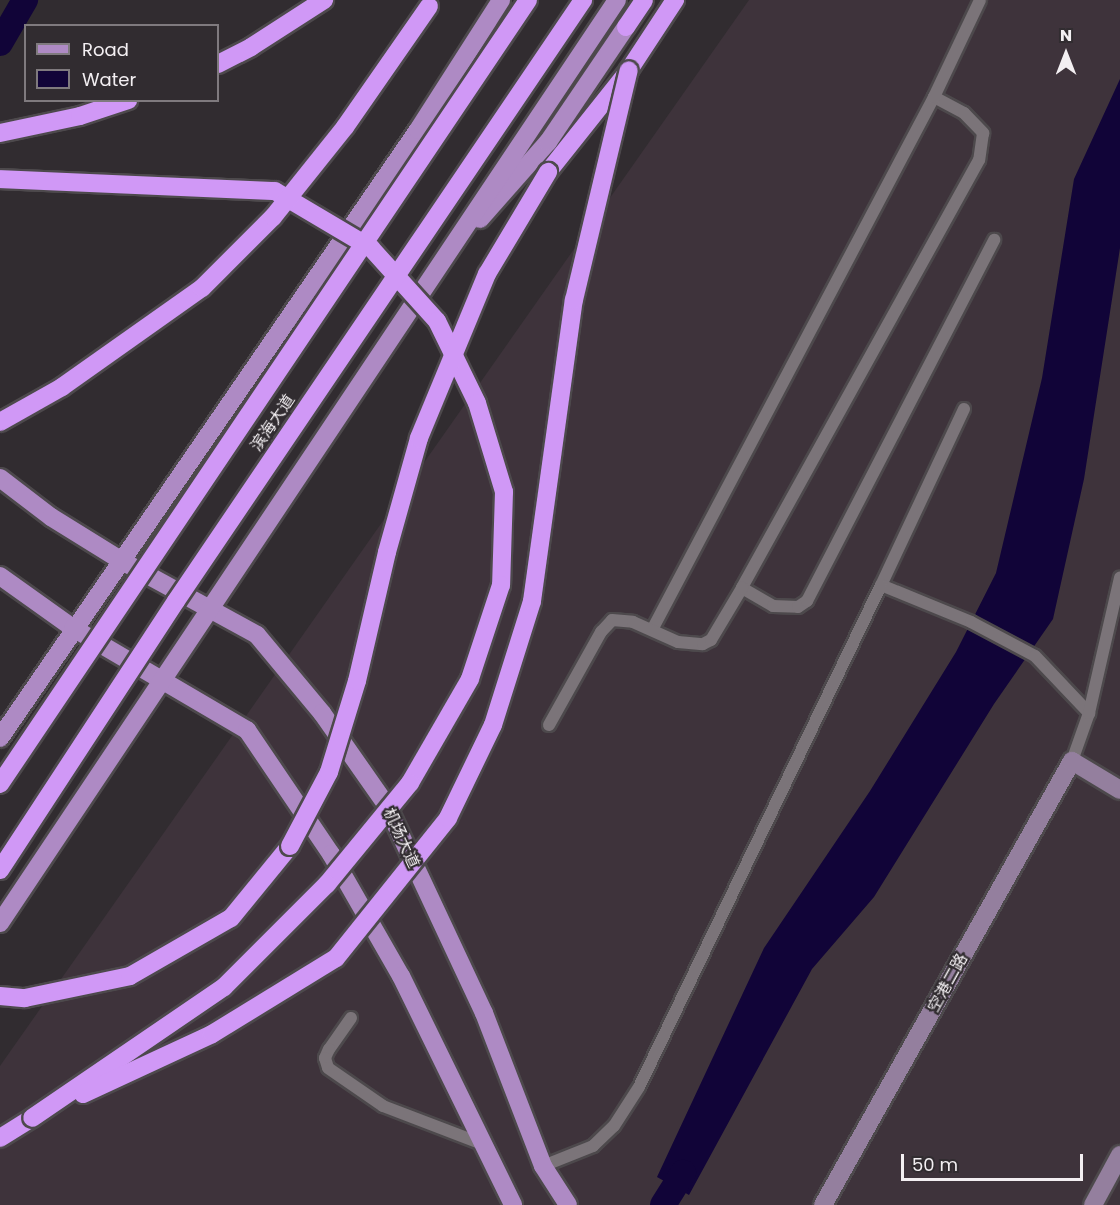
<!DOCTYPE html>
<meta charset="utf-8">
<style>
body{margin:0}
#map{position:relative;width:1120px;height:1205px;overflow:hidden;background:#312c30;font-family:Poppins,"Noto Sans SC",sans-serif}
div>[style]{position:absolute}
.built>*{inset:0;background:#3e333b}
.water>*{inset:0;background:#110438}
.canal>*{height:26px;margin:-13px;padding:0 13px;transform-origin:13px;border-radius:13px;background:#110438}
.roads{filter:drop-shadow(2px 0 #4d494c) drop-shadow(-2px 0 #4d494c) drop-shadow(0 2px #4d494c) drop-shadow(0 -2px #4d494c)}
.lane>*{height:12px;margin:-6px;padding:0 6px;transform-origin:6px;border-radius:6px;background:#7b7479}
.secondary>*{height:18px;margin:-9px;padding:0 9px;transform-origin:9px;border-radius:9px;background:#947f9e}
.primary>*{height:18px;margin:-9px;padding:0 9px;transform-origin:9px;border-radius:9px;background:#ae8ac4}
.highway>*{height:18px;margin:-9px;padding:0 9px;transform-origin:9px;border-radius:9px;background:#d098f6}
.bridges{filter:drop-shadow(2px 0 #4d494c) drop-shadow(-2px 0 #4d494c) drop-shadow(0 2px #4d494c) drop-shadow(0 -2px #4d494c)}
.highway-bridge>*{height:18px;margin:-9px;padding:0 9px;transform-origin:9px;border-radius:9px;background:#d098f6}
span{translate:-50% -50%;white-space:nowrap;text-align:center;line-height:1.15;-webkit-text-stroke:4.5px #312c30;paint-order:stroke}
.street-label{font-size:16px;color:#f3eff2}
.legend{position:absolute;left:24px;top:24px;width:195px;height:78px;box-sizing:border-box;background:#312c30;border:2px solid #7f7a7e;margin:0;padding:8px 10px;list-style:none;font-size:18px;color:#f3eff2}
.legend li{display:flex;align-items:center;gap:12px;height:30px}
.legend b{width:30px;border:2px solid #7f7a7e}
.north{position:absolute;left:1036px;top:24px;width:60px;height:60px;-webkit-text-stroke:4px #312c30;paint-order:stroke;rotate:0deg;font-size:16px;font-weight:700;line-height:24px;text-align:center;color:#f3eff2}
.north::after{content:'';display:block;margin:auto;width:21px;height:27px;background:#f3eff2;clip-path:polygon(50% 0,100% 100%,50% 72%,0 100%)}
.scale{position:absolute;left:901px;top:1154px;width:182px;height:27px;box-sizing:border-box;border:3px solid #f3eff2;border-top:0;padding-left:8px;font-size:18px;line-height:21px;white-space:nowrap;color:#f3eff2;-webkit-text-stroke:4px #312c30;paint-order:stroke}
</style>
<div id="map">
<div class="built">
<i style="clip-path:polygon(749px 0,1120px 0,1120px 1205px,0 1205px,0 1066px)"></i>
</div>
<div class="water">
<i style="clip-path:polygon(1120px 79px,1120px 248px,1084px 479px,1053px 619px,994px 704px,874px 897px,812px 969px,689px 1195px,657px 1177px,764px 948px,870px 791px,956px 652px,996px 573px,1042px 378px,1074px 179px)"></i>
</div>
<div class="canal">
<i style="left:0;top:43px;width:50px;rotate:-59.8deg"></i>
<i style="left:663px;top:1205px;width:38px;rotate:-58deg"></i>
</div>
<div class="roads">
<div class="lane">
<i style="left:934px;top:97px;width:34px;rotate:28deg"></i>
<i style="left:964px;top:113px;width:28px;rotate:46deg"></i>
<i style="left:983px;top:133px;width:27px;rotate:98deg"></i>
<i style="left:979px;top:160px;width:489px;rotate:119deg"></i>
<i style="left:742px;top:588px;width:36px;rotate:30deg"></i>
<i style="left:773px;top:606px;width:25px;rotate:2deg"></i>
<i style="left:798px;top:607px;width:11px;rotate:-34deg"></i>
<i style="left:807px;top:601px;width:407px;rotate:-62.6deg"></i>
<i style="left:964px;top:409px;width:195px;rotate:115.2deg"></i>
<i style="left:881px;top:585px;width:97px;rotate:22.3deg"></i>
<i style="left:971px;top:622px;width:72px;rotate:28deg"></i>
<i style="left:1035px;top:656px;width:79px;rotate:46.5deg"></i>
<i style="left:652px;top:630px;width:603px;rotate:-62.12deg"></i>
<i style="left:934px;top:97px;width:107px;rotate:-64.6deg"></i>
<i style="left:549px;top:725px;width:107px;rotate:-60.8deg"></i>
<i style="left:601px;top:632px;width:16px;rotate:-47deg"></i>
<i style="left:612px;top:620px;width:21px;rotate:5deg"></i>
<i style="left:633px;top:622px;width:49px;rotate:24deg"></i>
<i style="left:678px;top:642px;width:25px;rotate:5deg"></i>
<i style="left:703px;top:644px;width:9px;rotate:-27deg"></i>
<i style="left:711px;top:640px;width:61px;rotate:-59.2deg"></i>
<i style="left:1072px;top:761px;width:51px;rotate:-70.5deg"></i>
<i style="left:1089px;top:713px;width:139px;rotate:-77.1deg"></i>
<i style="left:351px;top:1018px;width:38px;rotate:125deg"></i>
<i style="left:329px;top:1049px;width:10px;rotate:114deg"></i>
<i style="left:325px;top:1058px;width:10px;rotate:73deg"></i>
<i style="left:328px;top:1068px;width:67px;rotate:34.6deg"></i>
<i style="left:383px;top:1106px;width:104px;rotate:20.9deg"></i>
<i style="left:543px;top:1166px;width:54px;rotate:-21.8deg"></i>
<i style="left:593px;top:1146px;width:29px;rotate:-44deg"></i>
<i style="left:614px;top:1126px;width:46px;rotate:-57.3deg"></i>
<i style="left:639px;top:1087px;width:557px;rotate:-64.26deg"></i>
</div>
<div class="secondary">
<i style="left:823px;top:1205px;width:509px;rotate:-60.72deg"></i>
<i style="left:1072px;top:761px;width:56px;rotate:31.1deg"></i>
<i style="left:1093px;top:1205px;width:57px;rotate:-61.6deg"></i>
</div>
<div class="primary">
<i style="left:480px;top:219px;width:103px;rotate:-48.6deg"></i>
<i style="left:548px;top:142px;width:139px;rotate:-55.9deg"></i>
<i style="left:0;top:478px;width:64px;rotate:37.4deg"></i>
<i style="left:51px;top:517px;width:84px;rotate:31.8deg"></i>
<i style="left:122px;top:561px;width:154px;rotate:28.7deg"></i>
<i style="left:257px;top:635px;width:102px;rotate:50.2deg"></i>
<i style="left:322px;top:713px;width:113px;rotate:55deg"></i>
<i style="left:387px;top:806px;width:229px;rotate:64.9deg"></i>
<i style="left:484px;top:1013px;width:164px;rotate:68.9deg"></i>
<i style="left:543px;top:1166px;width:46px;rotate:57.3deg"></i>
<i style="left:0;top:576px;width:90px;rotate:35.5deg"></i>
<i style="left:73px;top:628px;width:202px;rotate:30.4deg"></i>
<i style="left:247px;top:730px;width:150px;rotate:55.9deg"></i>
<i style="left:331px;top:854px;width:141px;rotate:60.2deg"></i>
<i style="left:401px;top:976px;width:255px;rotate:63.9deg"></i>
<i style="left:0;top:738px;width:738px;rotate:-55.49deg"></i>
<i style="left:418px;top:130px;width:154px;rotate:-57.4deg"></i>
<i style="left:0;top:923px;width:1110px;rotate:-56.24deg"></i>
</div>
<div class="highway">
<i style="left:626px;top:27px;width:32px;rotate:-56deg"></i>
<i style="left:218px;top:64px;width:37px;rotate:-27deg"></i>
<i style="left:251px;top:47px;width:87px;rotate:-32.8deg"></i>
<i style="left:0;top:133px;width:82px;rotate:-12deg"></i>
<i style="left:80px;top:116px;width:51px;rotate:-18.4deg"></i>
<i style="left:548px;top:172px;width:130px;rotate:-51.5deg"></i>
<i style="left:629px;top:70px;width:84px;rotate:-56.7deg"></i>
<i style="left:0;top:996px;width:25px;rotate:5deg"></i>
<i style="left:25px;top:998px;width:107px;rotate:-11.8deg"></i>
<i style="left:130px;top:976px;width:116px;rotate:-29.9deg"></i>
<i style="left:231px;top:918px;width:93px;rotate:-50.7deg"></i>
<i style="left:0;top:1138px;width:38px;rotate:-32deg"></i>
</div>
</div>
<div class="bridges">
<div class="highway-bridge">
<i style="left:0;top:179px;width:275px;rotate:2.5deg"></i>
<i style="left:275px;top:191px;width:112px;rotate:30.7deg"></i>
<i style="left:371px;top:248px;width:98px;rotate:47.9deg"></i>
<i style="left:437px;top:321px;width:91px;rotate:64deg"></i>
<i style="left:477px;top:403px;width:93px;rotate:73.1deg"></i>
<i style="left:504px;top:492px;width:93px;rotate:91.8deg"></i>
<i style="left:501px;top:585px;width:99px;rotate:108.3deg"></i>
<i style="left:470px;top:679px;width:120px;rotate:120deg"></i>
<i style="left:410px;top:783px;width:131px;rotate:129.4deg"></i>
<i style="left:327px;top:884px;width:146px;rotate:135deg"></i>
<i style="left:224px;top:987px;width:232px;rotate:145.7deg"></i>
<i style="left:0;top:422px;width:71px;rotate:-29.4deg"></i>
<i style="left:62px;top:387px;width:171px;rotate:-35.3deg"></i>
<i style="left:202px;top:288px;width:100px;rotate:-45deg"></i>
<i style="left:273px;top:217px;width:115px;rotate:-51.3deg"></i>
<i style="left:345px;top:127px;width:147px;rotate:-55.2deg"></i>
<i style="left:0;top:784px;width:945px;rotate:-56.04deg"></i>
<i style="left:290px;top:846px;width:84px;rotate:-62.2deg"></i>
<i style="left:329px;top:772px;width:95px;rotate:-72.9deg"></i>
<i style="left:357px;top:681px;width:132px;rotate:-76.9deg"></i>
<i style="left:387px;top:552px;width:118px;rotate:-74.3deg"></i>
<i style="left:419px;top:438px;width:178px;rotate:-67.5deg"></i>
<i style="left:487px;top:274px;width:119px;rotate:-59.1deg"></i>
<i style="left:0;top:870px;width:321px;rotate:-56.8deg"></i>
<i style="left:176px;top:601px;width:726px;rotate:-55.89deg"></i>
<i style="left:83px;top:1094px;width:142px;rotate:-24.9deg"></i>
<i style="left:212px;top:1034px;width:145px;rotate:-31.5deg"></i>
<i style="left:336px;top:958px;width:179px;rotate:-51.3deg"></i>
<i style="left:448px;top:818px;width:103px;rotate:-64.2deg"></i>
<i style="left:493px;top:725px;width:130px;rotate:-72.5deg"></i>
<i style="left:532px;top:601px;width:304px;rotate:-82.1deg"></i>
<i style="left:574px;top:300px;width:236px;rotate:-76.6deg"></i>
</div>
</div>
<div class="street-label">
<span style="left:273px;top:423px;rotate:-56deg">滨海大道</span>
<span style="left:401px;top:838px;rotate:65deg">机场大道</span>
<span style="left:948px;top:983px;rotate:-61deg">空港二路</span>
</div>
<ul class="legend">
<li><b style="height:8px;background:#ae8ac4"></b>Road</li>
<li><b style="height:16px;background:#110438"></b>Water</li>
</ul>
<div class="north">N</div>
<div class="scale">50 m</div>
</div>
